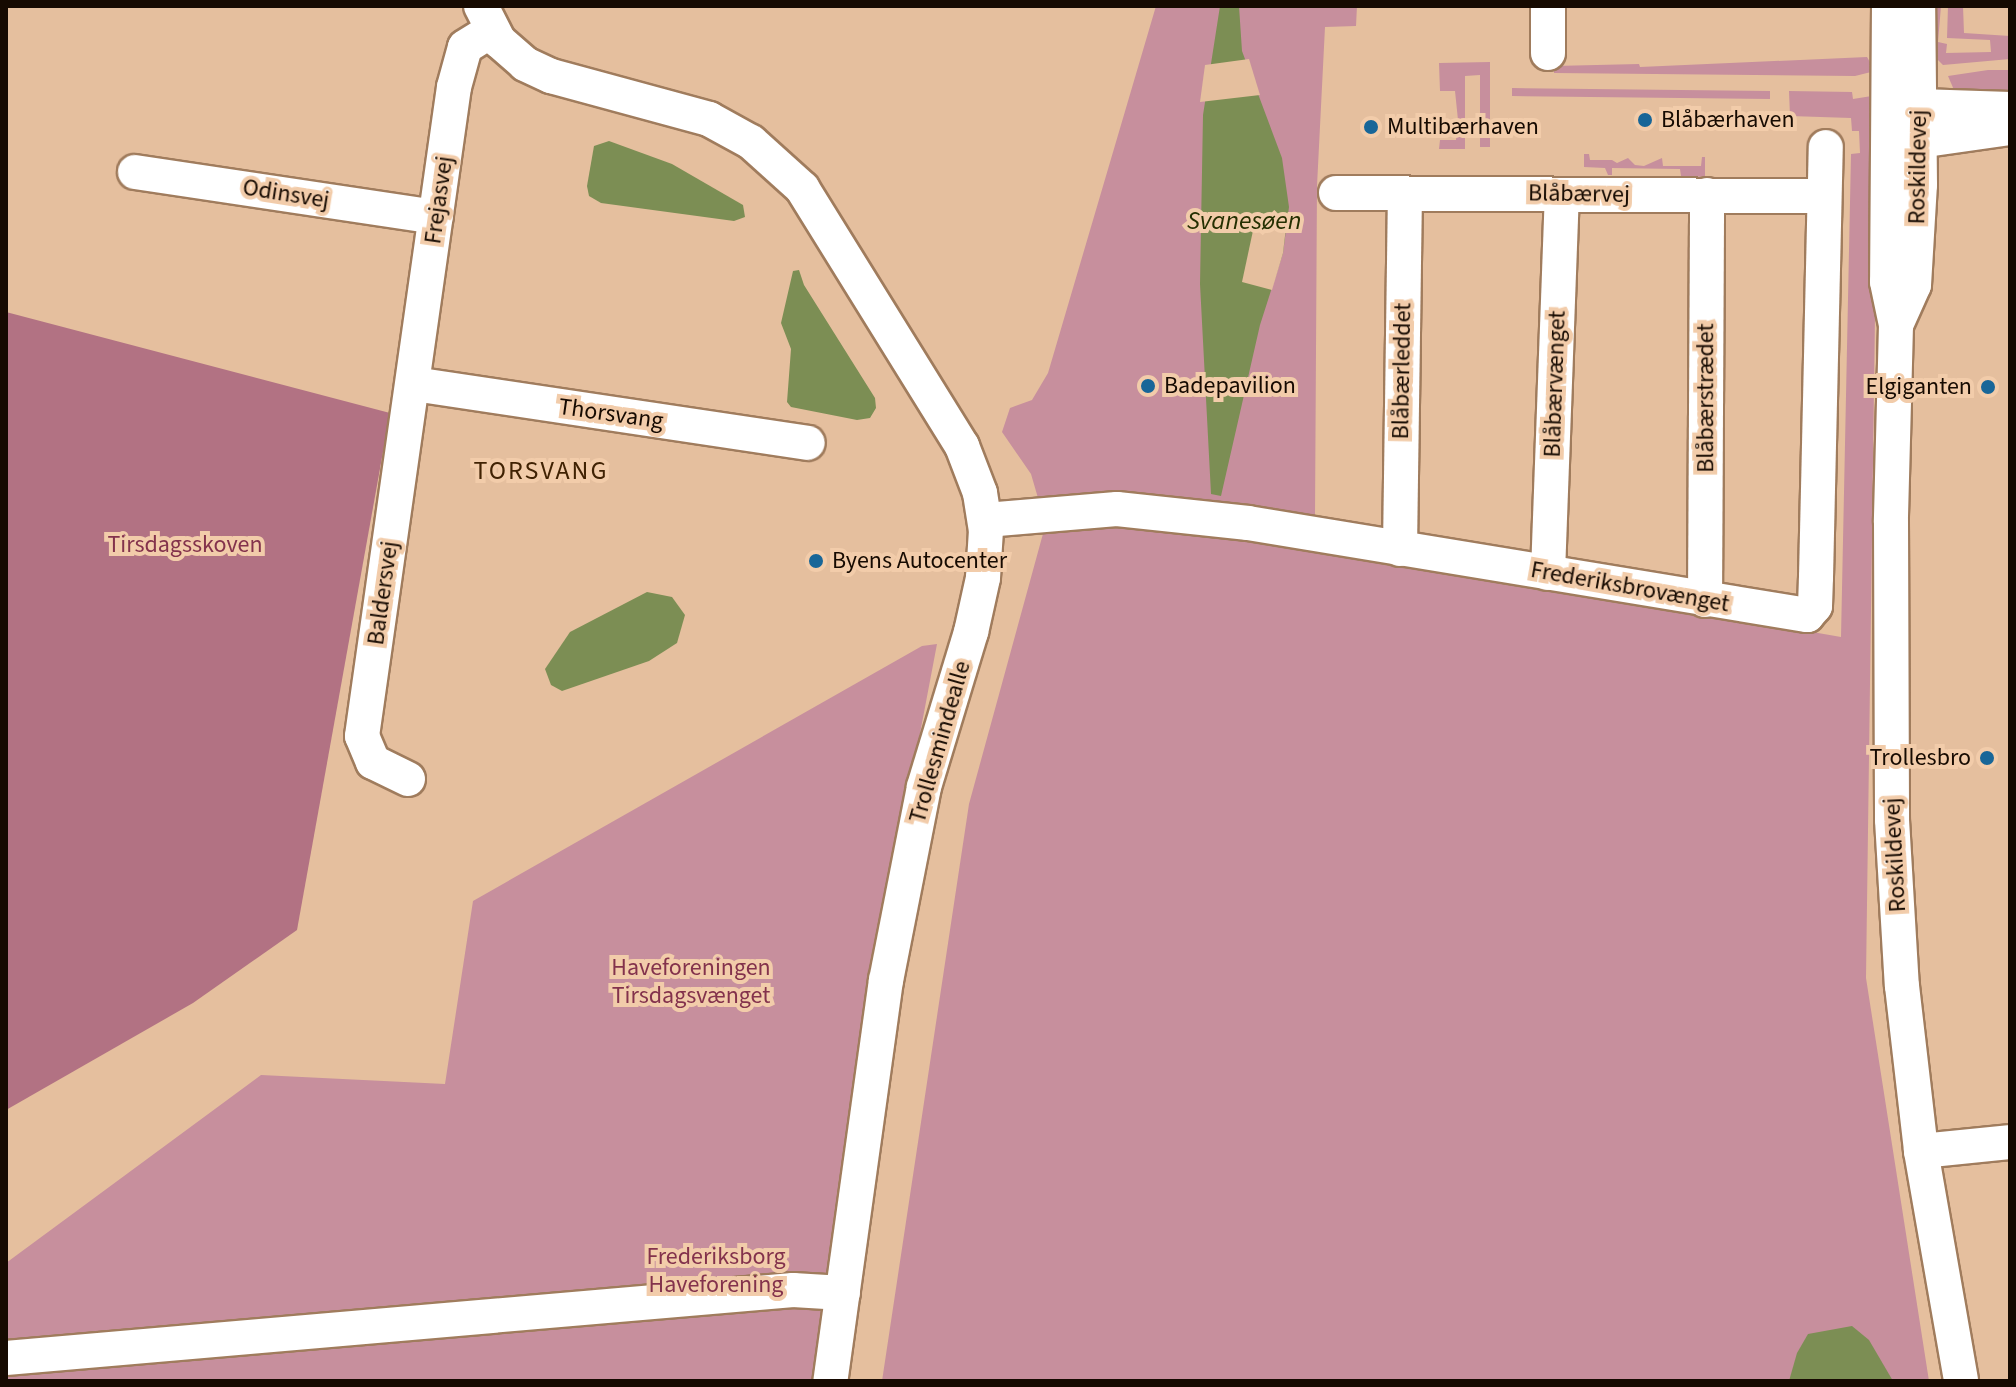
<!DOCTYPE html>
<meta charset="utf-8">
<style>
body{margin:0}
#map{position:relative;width:2016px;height:1387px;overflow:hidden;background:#e5bf9e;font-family:"Source Sans 3",sans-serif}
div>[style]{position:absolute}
.green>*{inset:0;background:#c78f9d}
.forest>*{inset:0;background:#b27283}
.water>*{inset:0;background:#7c8e54}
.pier>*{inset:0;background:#e5bf9e}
.roads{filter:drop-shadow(2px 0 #a07c5d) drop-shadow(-2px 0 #a07c5d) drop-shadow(0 2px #a07c5d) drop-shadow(0 -2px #a07c5d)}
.minor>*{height:34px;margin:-17px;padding:0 17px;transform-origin:17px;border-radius:17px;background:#fff}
.dots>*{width:22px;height:22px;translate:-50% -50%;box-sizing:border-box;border:4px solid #f2ccaa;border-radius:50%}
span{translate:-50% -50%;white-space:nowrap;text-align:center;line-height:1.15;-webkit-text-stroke:8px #f2ccaa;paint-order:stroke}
.poi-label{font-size:24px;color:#160a01}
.left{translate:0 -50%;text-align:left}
.right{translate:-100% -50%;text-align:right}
.street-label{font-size:24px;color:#160a01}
.park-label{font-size:24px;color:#83324c}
.water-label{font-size:26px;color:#242f01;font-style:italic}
.neighbourhood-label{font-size:26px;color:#402203;letter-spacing:2px}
.frame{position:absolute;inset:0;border:8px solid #160a01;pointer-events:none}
</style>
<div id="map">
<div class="green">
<i style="clip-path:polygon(1156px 6px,1357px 6px,1356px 26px,1325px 27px,1317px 186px,1315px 517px,1160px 496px,1038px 498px,1031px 474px,1002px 432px,1010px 408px,1032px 400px,1048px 373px)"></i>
<i style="clip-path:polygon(1935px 6px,1941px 6px,1938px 42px,1947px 44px,1946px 53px,1991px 52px,1990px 40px,1947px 38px,1948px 6px,1963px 6px,1964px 33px,2010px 36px,2010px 59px,1943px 65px,1930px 52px)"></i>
<i style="clip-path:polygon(1867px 57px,1875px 71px,1855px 76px,1554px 73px,1554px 66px,1639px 64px,1640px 67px)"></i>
<i style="clip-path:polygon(1490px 62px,1490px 147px,1480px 147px,1480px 75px,1465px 76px,1465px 149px,1439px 149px,1440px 140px,1456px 140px,1458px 120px,1455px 91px,1440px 91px,1439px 63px)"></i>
<i style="clip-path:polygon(1988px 70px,2010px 70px,2010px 95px,1954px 90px,1948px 76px)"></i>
<i style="clip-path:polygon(1512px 88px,1770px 91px,1770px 99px,1512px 96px)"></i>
<i style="clip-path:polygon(1789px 91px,1852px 92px,1853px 99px,1878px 95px,1866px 978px,1929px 1381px,882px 1381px,969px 804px,1044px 530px,1159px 526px,1315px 545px,1841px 637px,1851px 154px,1860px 153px,1859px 131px,1852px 131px,1851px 118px,1790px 116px)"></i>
<i style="clip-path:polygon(1584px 154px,1589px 154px,1590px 160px,1612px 160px,1617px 163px,1628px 158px,1635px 165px,1644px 166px,1662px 158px,1663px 166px,1701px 166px,1702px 157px,1705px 157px,1705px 177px,1681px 176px,1680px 169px,1612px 168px,1612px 175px,1608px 175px,1605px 168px,1584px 167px)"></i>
<i style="clip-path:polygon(937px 644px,876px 965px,813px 1381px,6px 1381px,6px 1263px,261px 1075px,445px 1084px,473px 901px,922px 646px)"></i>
</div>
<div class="forest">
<i style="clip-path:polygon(6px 312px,390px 413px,297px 930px,193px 1003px,6px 1110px)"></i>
</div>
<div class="water">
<i style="clip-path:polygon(1220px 6px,1239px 6px,1242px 51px,1282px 158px,1289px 207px,1283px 253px,1260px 325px,1221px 496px,1211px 494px,1200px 284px,1203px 115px)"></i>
<i style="clip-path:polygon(609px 141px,672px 164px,743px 205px,745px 217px,734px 221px,601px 203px,589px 196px,587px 186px,594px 146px)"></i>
<i style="clip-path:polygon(799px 270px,804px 285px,875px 398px,876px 408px,870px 418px,857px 420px,791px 407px,787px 402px,791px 349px,781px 323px,793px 271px)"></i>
<i style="clip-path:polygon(647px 592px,672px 597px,685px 615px,677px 643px,649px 661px,562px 691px,551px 685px,545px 669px,570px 632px)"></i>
<i style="clip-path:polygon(1852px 1326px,1869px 1340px,1893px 1381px,1789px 1381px,1797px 1353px,1808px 1334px)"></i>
</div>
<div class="pier">
<i style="clip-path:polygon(1249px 59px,1260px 95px,1200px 102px,1205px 65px)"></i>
<i style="clip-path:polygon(1257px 212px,1287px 219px,1283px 253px,1272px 290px,1242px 282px)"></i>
</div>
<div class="roads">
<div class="minor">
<i style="left:481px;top:6px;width:39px;rotate:63deg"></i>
<i style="left:499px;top:41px;width:35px;rotate:41deg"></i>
<i style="left:525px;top:64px;width:29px;rotate:25deg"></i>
<i style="left:551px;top:76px;width:164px;rotate:15.2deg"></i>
<i style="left:709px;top:119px;width:48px;rotate:28.7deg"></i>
<i style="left:751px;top:142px;width:69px;rotate:42deg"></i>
<i style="left:802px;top:188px;width:304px;rotate:58.2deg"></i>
<i style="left:962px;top:446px;width:50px;rotate:69deg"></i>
<i style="left:980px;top:493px;width:37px;rotate:81deg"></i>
<i style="left:986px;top:530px;width:48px;rotate:93.6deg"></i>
<i style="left:983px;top:578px;width:55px;rotate:102.5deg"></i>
<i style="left:971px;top:632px;width:162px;rotate:106.9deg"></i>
<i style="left:924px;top:787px;width:197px;rotate:101.1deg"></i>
<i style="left:886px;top:980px;width:405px;rotate:97.9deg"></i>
<i style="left:1889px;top:6px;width:276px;rotate:90.4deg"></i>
<i style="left:1887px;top:282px;width:44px;rotate:78.2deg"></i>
<i style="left:1896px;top:325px;width:197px;rotate:91.5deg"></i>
<i style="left:1891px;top:522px;width:298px;rotate:89.8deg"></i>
<i style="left:1892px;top:820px;width:166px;rotate:86.6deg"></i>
<i style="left:1902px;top:986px;width:166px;rotate:83.4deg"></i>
<i style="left:1921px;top:1151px;width:233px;rotate:80.1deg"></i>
<i style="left:1548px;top:53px;width:47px;rotate:-90deg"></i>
<i style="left:1901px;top:117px;width:21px;rotate:-31deg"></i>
<i style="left:1919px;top:106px;width:91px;rotate:1.9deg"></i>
<i style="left:1901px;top:130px;width:21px;rotate:31deg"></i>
<i style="left:1919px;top:141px;width:92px;rotate:-8.1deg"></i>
<i style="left:135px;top:172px;width:304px;rotate:8.5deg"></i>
<i style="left:1336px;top:193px;width:487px;rotate:0.4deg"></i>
<i style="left:1896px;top:325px;width:44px;rotate:-65.8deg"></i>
<i style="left:1914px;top:285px;width:100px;rotate:-86.6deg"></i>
<i style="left:1920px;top:185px;width:179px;rotate:-90.6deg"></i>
<i style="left:414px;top:384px;width:398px;rotate:8.5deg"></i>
<i style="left:986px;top:520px;width:131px;rotate:-4.8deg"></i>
<i style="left:1117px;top:509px;width:132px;rotate:6.1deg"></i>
<i style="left:1248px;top:523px;width:567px;rotate:9.35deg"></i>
<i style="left:1807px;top:615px;width:12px;rotate:-48deg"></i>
<i style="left:1815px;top:606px;width:29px;rotate:-88deg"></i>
<i style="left:1816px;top:577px;width:430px;rotate:-88.7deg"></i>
<i style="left:1400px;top:549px;width:355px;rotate:-89.2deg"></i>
<i style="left:1548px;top:573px;width:378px;rotate:-87.9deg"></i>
<i style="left:1705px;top:600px;width:405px;rotate:-89.7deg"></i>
<i style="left:408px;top:779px;width:39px;rotate:-154deg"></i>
<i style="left:373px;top:762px;width:28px;rotate:-113deg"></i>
<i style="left:362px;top:736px;width:655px;rotate:-81.93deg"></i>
<i style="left:454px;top:87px;width:41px;rotate:-74.6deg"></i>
<i style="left:465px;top:47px;width:31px;rotate:-32deg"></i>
<i style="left:1921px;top:1151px;width:89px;rotate:-5.8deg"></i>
<i style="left:6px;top:1358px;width:790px;rotate:-4.94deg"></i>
<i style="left:793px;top:1290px;width:50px;rotate:3.4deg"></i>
</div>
</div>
<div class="dots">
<i style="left:1645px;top:120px;background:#186698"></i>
<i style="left:1371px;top:127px;background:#186698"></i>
<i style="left:1148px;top:386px;background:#186698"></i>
<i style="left:1988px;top:387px;background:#186698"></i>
<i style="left:816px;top:561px;background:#186698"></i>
<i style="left:1987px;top:758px;background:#186698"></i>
</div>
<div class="poi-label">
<span class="left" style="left:1661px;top:120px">Blåbærhaven</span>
<span class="left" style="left:1387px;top:127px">Multibærhaven</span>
<span class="left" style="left:1164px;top:386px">Badepavilion</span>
<span class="right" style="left:1972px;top:387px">Elgiganten</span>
<span class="left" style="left:832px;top:561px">Byens Autocenter</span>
<span class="right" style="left:1971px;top:758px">Trollesbro</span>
</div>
<div class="street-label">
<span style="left:1918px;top:167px;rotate:-89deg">Roskildevej</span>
<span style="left:286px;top:194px;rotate:9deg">Odinsvej</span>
<span style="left:1579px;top:194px;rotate:1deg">Blåbærvej</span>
<span style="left:439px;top:200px;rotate:-82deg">Frejasvej</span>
<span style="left:1402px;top:371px;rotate:-89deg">Blåbærleddet</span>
<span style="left:1555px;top:384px;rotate:-88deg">Blåbærvænget</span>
<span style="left:1706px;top:398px;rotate:-90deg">Blåbærstrædet</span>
<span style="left:611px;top:414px;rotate:8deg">Thorsvang</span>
<span style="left:1630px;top:587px;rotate:10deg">Frederiksbrovænget</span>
<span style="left:383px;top:593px;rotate:-82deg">Baldersvej</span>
<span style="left:940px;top:742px;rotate:-74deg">Trollesmindealle</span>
<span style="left:1895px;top:855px;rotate:-93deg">Roskildevej</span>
</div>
<div class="park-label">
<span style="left:185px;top:545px">Tirsdagsskoven</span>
<span style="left:691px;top:982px">Haveforeningen<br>Tirsdagsvænget</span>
<span style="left:716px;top:1271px">Frederiksborg<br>Haveforening</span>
</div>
<div class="water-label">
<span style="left:1244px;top:221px">Svanesøen</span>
</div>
<div class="neighbourhood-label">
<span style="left:541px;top:471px">TORSVANG</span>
</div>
<div class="frame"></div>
</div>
